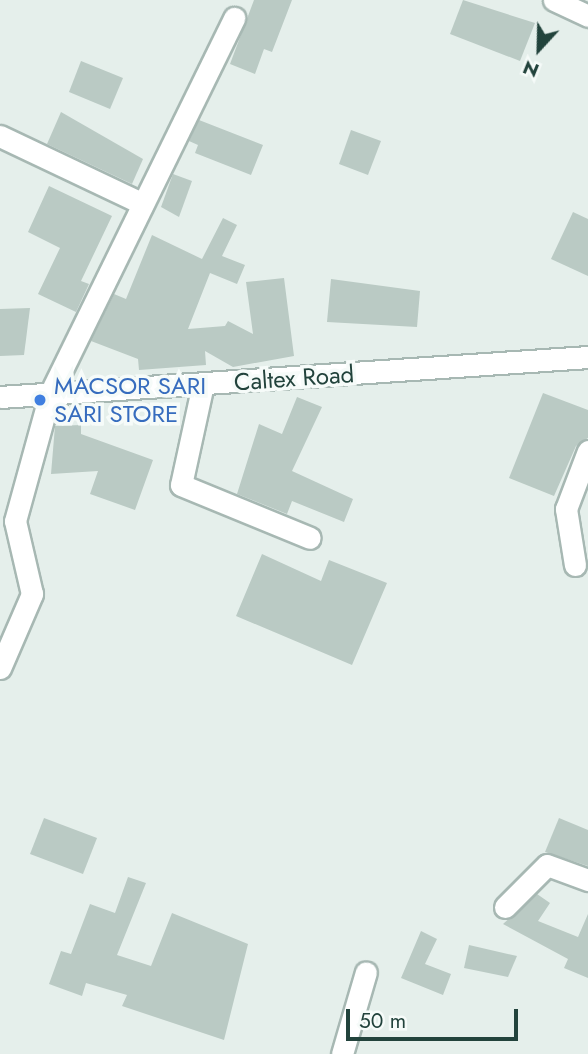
<!DOCTYPE html>
<style>
body{margin:0}
#map{position:relative;width:588px;height:1054px;overflow:hidden;background:#e5efeb;font-family:Jost,sans-serif}
div>[style]{position:absolute}
.building>*{inset:0;background:#bacac4}
.roads{filter:drop-shadow(2px 0 #a7b8b3) drop-shadow(-2px 0 #a7b8b3) drop-shadow(0 2px #a7b8b3) drop-shadow(0 -2px #a7b8b3)}
.minor>*{height:21px;margin:-10.5px;padding:0 10.5px;transform-origin:10.5px;border-radius:10.5px;background:#fff}
.dots>*{width:19px;height:19px;translate:-50% -50%;box-sizing:border-box;border:4px solid #f6fbf9;border-radius:50%}
span{translate:-50% -50%;white-space:nowrap;text-align:center;line-height:1.15;-webkit-text-stroke:7px #f6fbf9;paint-order:stroke}
.street-label{font-size:24px;color:#22433c}
.shop-label{font-size:24px;color:#366cbe}
.left{translate:0 -50%;text-align:left}
.north{position:absolute;left:504px;top:14px;width:70px;height:70px;-webkit-text-stroke:5px #f6fbf9;paint-order:stroke;rotate:202deg;font-size:19px;font-weight:700;line-height:28px;text-align:center;color:#22433c}
.north::after{content:'';display:block;margin:auto;width:24px;height:32px;background:#22433c;clip-path:polygon(50% 0,100% 100%,50% 72%,0 100%)}
.scale{position:absolute;left:346px;top:1009px;width:172px;height:32px;box-sizing:border-box;border:4px solid #22433c;border-top:0;padding-left:9px;font-size:21px;line-height:24px;white-space:nowrap;color:#22433c;-webkit-text-stroke:5px #f6fbf9;paint-order:stroke}
</style>
<div id="map">
<div class="building">
<i style="clip-path:polygon(254px 0,292px 0,272px 52px,264px 49px,255px 74px,230px 64px)"></i>
<i style="clip-path:polygon(463px 0,535px 23px,520px 61px,450px 34px)"></i>
<i style="clip-path:polygon(81px 61px,123px 78px,110px 109px,69px 92px)"></i>
<i style="clip-path:polygon(61px 112px,143px 159px,132px 184px,47px 144px)"></i>
<i style="clip-path:polygon(199px 120px,263px 145px,251px 175px,195px 153px,198px 145px,189px 141px)"></i>
<i style="clip-path:polygon(351px 130px,381px 141px,368px 175px,339px 164px)"></i>
<i style="clip-path:polygon(173px 174px,192px 181px,179px 217px,161px 207px)"></i>
<i style="clip-path:polygon(49px 186px,112px 216px,81px 281px,89px 284px,76px 312px,38px 294px,60px 248px,28px 232px)"></i>
<i style="clip-path:polygon(573px 212px,588px 219px,588px 276px,551px 259px)"></i>
<i style="clip-path:polygon(223px 218px,237px 225px,222px 256px,245px 265px,237px 284px,210px 273px,188px 329px,225px 326px,228px 321px,253px 334px,246px 282px,284px 278px,294px 356px,233px 367px,205px 351px,206px 365px,139px 370px,138px 359px,91px 341px,114px 294px,126px 299px,152px 235px,202px 259px)"></i>
<i style="clip-path:polygon(331px 279px,420px 291px,417px 327px,327px 322px)"></i>
<i style="clip-path:polygon(30px 308px,24px 355px,0 356px,0 309px)"></i>
<i style="clip-path:polygon(543px 393px,588px 410px,588px 438px,576px 446px,554px 496px,509px 478px)"></i>
<i style="clip-path:polygon(297px 397px,322px 407px,292px 471px,353px 499px,344px 522px,292px 501px,287px 514px,237px 494px,259px 424px,282px 434px)"></i>
<i style="clip-path:polygon(81px 425px,81px 434px,153px 460px,135px 510px,90px 494px,98px 471px,51px 474px,55px 426px)"></i>
<i style="clip-path:polygon(262px 554px,321px 581px,329px 560px,387px 583px,352px 665px,236px 616px)"></i>
<i style="clip-path:polygon(44px 818px,97px 838px,83px 874px,30px 854px)"></i>
<i style="clip-path:polygon(559px 818px,588px 830px,588px 866px,545px 852px)"></i>
<i style="clip-path:polygon(128px 877px,146px 883px,117px 955px,151px 966px,172px 913px,248px 944px,224px 1040px,122px 1006px,127px 995px,86px 983px,82px 996px,49px 984px,61px 951px,71px 954px,90px 904px,115px 913px)"></i>
<i style="clip-path:polygon(537px 894px,550px 903px,538px 921px,578px 937px,588px 914px,588px 978px,564px 968px,568px 959px,503px 924px)"></i>
<i style="clip-path:polygon(421px 931px,437px 939px,425px 964px,451px 974px,443px 995px,401px 978px)"></i>
<i style="clip-path:polygon(469px 945px,517px 956px,508px 977px,464px 968px)"></i>
</div>
<div class="roads">
<div class="minor">
<i style="left:554px;top:0;width:38px;rotate:25deg"></i>
<i style="left:0;top:136px;width:158px;rotate:25.4deg"></i>
<i style="left:203px;top:384px;width:103px;rotate:102.3deg"></i>
<i style="left:181px;top:485px;width:139px;rotate:22.3deg"></i>
<i style="left:0;top:397px;width:589px;rotate:-3.89deg"></i>
<i style="left:575px;top:565px;width:57px;rotate:-99.1deg"></i>
<i style="left:566px;top:509px;width:62px;rotate:-69.2deg"></i>
<i style="left:0;top:668px;width:81px;rotate:-66.6deg"></i>
<i style="left:32px;top:594px;width:75px;rotate:-103.1deg"></i>
<i style="left:15px;top:521px;width:132px;rotate:-74.6deg"></i>
<i style="left:50px;top:394px;width:419px;rotate:-63.9deg"></i>
<i style="left:505px;top:907px;width:59px;rotate:-45deg"></i>
<i style="left:547px;top:865px;width:44px;rotate:20.1deg"></i>
<i style="left:342px;top:1054px;width:85px;rotate:-73.7deg"></i>
</div>
</div>
<div class="dots">
<i style="left:40px;top:400px;background:#3f7fe0"></i>
</div>
<div class="street-label">
<span style="left:294px;top:378px;rotate:-4deg">Caltex Road</span>
</div>
<div class="shop-label">
<span class="left" style="left:54px;top:400px">MACSOR SARI<br>SARI STORE</span>
</div>
<div class="north">N</div>
<div class="scale">50 m</div>
</div>
